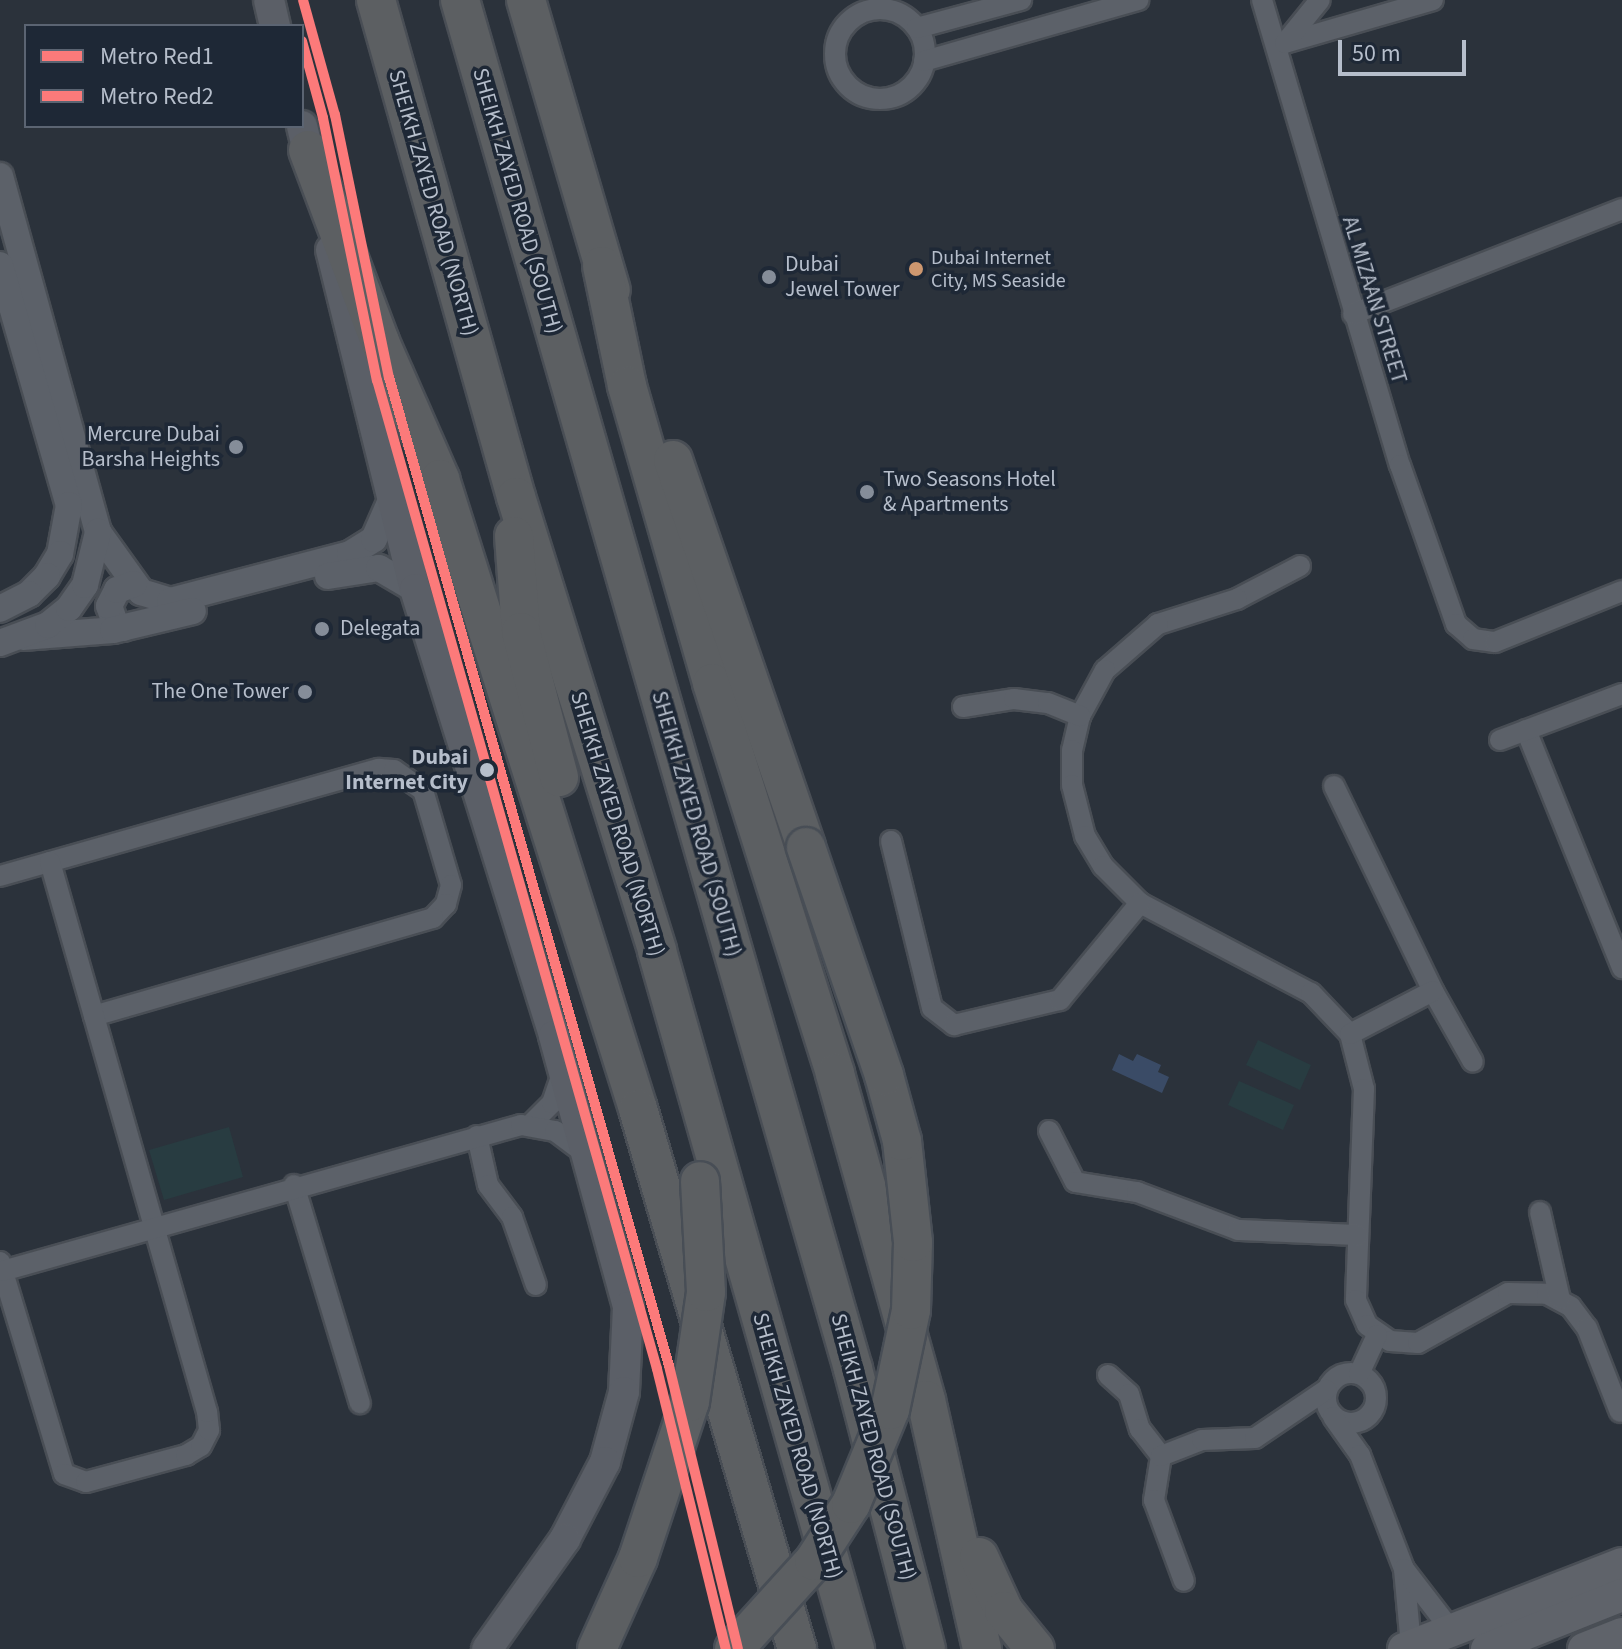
<!DOCTYPE html>
<style>
body{margin:0}
#map{position:relative;width:1622px;height:1649px;overflow:hidden;background:#2b323b;font-family:"Source Sans 3",sans-serif}
div>[style]{position:absolute}
.green>*{inset:0;background:#283c41}
.water>*{inset:0;background:#3a4b66}
.roads{filter:drop-shadow(2px 0 #494e55) drop-shadow(-2px 0 #494e55) drop-shadow(0 2px #494e55) drop-shadow(0 -2px #494e55)}
.minor>*{height:20px;margin:-10px;padding:0 10px;transform-origin:10px;border-radius:10px;background:#5c6169}
.minor>.ring{margin:-10px;padding:0;box-sizing:content-box;background:none;border:20px solid #5c6169;border-radius:50%}
.tertiary>*{height:26px;margin:-13px;padding:0 13px;transform-origin:13px;border-radius:13px;background:#5c6169}
.secondary>*{height:30px;margin:-15px;padding:0 15px;transform-origin:15px;border-radius:15px;background:#5b5f67}
.primary>*{height:32px;margin:-16px;padding:0 16px;transform-origin:16px;border-radius:16px;background:#5f636a}
.motorway>*{height:38px;margin:-19px;padding:0 19px;transform-origin:19px;border-radius:19px;background:#5c5f62}
.bridges{filter:drop-shadow(2px 0 #484e56) drop-shadow(-2px 0 #484e56) drop-shadow(0 2px #484e56) drop-shadow(0 -2px #484e56)}
.motorway-bridge>*{height:38px;margin:-19px;padding:0 19px;transform-origin:19px;border-radius:19px;background:#5c5f62}
.metro-1>*{height:10px;margin:-5px;padding:0 5px;transform-origin:5px;border-radius:5px;background:#fc7a7a}
.metro-2>*{height:10px;margin:-5px;padding:0 5px;transform-origin:5px;border-radius:5px;background:#fc7a7a}
.dots>*{width:22px;height:22px;translate:-50% -50%;box-sizing:border-box;border:4px solid #1e2836;border-radius:50%}
span{translate:-50% -50%;white-space:nowrap;text-align:center;line-height:1.15;-webkit-text-stroke:7px #1e2836;paint-order:stroke}
.bus-label{font-size:20px;color:#b6becb}
.left{translate:0 -50%;text-align:left}
.street-label{font-size:22px;color:#b6becb}
.poi-label{font-size:22px;color:#b6becb}
.right{translate:-100% -50%;text-align:right}
.stop-label{font-size:22px;color:#b6becb;font-weight:700}
.legend{position:absolute;left:24px;top:24px;width:280px;height:104px;box-sizing:border-box;background:#1e2836;border:2px solid #5b6472;margin:0;padding:10px 14px;list-style:none;font-size:24px;color:#b6becb}
.legend li{display:flex;align-items:center;gap:16px;height:40px}
.legend b{width:40px;border:2px solid #5b6472}
.scale{position:absolute;left:1338px;top:40px;width:128px;height:36px;box-sizing:border-box;border:4px solid #b6becb;border-top:0;padding-left:10px;font-size:24px;line-height:28px;white-space:nowrap;color:#b6becb;-webkit-text-stroke:6px #1e2836;paint-order:stroke}
</style>
<div id="map">
<div class="green">
<i style="clip-path:polygon(1258px 1040px,1311px 1065px,1300px 1090px,1246px 1065px)"></i>
<i style="clip-path:polygon(1239px 1081px,1294px 1105px,1283px 1130px,1228px 1105px)"></i>
<i style="clip-path:polygon(229px 1127px,243px 1177px,164px 1200px,149px 1150px)"></i>
</div>
<div class="water">
<i style="clip-path:polygon(1119px 1054px,1133px 1061px,1137px 1054px,1161px 1065px,1158px 1072px,1169px 1077px,1162px 1093px,1112px 1070px)"></i>
</div>
<div class="roads">
<div class="minor">
<i style="left:1262px;top:0;width:485px;rotate:73.5deg"></i>
<i style="left:1400px;top:465px;width:169px;rotate:70.6deg"></i>
<i style="left:1456px;top:624px;width:23px;rotate:41deg"></i>
<i style="left:1473px;top:639px;width:22px;rotate:8deg"></i>
<i style="left:1495px;top:642px;width:137px;rotate:-21.9deg"></i>
<i class="ring" style="left:835px;top:9px;width:70px;height:70px"></i>
<i style="left:917px;top:28px;width:108px;rotate:-15.1deg"></i>
<i style="left:1285px;top:43px;width:154px;rotate:-16.2deg"></i>
<i style="left:1285px;top:43px;width:55px;rotate:-50.9deg"></i>
<i style="left:924px;top:61px;width:223px;rotate:-15.9deg"></i>
<i style="left:1353px;top:314px;width:289px;rotate:-21.3deg"></i>
<i style="left:1300px;top:566px;width:71px;rotate:152.4deg"></i>
<i style="left:1237px;top:599px;width:83px;rotate:162.4deg"></i>
<i style="left:1158px;top:624px;width:70px;rotate:139deg"></i>
<i style="left:1105px;top:670px;width:52px;rotate:118.5deg"></i>
<i style="left:1080px;top:716px;width:35px;rotate:103deg"></i>
<i style="left:1072px;top:750px;width:35px;rotate:90deg"></i>
<i style="left:1072px;top:785px;width:53px;rotate:75.7deg"></i>
<i style="left:1085px;top:836px;width:35px;rotate:59deg"></i>
<i style="left:1103px;top:866px;width:52px;rotate:45deg"></i>
<i style="left:1140px;top:903px;width:193px;rotate:27.8deg"></i>
<i style="left:1311px;top:993px;width:57px;rotate:46.4deg"></i>
<i style="left:1350px;top:1034px;width:57px;rotate:75.7deg"></i>
<i style="left:1364px;top:1089px;width:211px;rotate:92.2deg"></i>
<i style="left:1356px;top:1300px;width:27px;rotate:66deg"></i>
<i style="left:1367px;top:1325px;width:28px;rotate:35deg"></i>
<i style="left:1390px;top:1341px;width:28px;rotate:4deg"></i>
<i style="left:1418px;top:1343px;width:103px;rotate:-29.1deg"></i>
<i style="left:1508px;top:1293px;width:39px;rotate:1deg"></i>
<i style="left:1547px;top:1294px;width:27px;rotate:28deg"></i>
<i style="left:1571px;top:1307px;width:26px;rotate:53deg"></i>
<i style="left:1587px;top:1328px;width:90px;rotate:68.6deg"></i>
<i style="left:963px;top:707px;width:52px;rotate:-8.9deg"></i>
<i style="left:1014px;top:699px;width:34px;rotate:7deg"></i>
<i style="left:1048px;top:703px;width:35px;rotate:22deg"></i>
<i style="left:1526px;top:730px;width:257px;rotate:68deg"></i>
<i style="left:1500px;top:740px;width:130px;rotate:-20.7deg"></i>
<i style="left:1334px;top:786px;width:228px;rotate:64.2deg"></i>
<i style="left:1433px;top:991px;width:81px;rotate:60.6deg"></i>
<i style="left:891px;top:841px;width:172px;rotate:76.2deg"></i>
<i style="left:932px;top:1008px;width:28px;rotate:38deg"></i>
<i style="left:954px;top:1025px;width:109px;rotate:-13.3deg"></i>
<i style="left:1060px;top:1000px;width:126px;rotate:-50.5deg"></i>
<i style="left:0;top:876px;width:394px;rotate:-15.8deg"></i>
<i style="left:379px;top:769px;width:15px;rotate:4deg"></i>
<i style="left:394px;top:770px;width:35px;rotate:35deg"></i>
<i style="left:423px;top:790px;width:99px;rotate:73.6deg"></i>
<i style="left:451px;top:885px;width:20px;rotate:105deg"></i>
<i style="left:446px;top:904px;width:19px;rotate:133deg"></i>
<i style="left:433px;top:918px;width:353px;rotate:163.9deg"></i>
<i style="left:1350px;top:1034px;width:93px;rotate:-27.4deg"></i>
<i style="left:532px;top:1123px;width:28px;rotate:-45deg"></i>
<i style="left:552px;top:1103px;width:31px;rotate:-71deg"></i>
<i style="left:1049px;top:1131px;width:57px;rotate:63deg"></i>
<i style="left:1075px;top:1182px;width:63px;rotate:9.2deg"></i>
<i style="left:1137px;top:1192px;width:108px;rotate:20.6deg"></i>
<i style="left:1238px;top:1230px;width:120px;rotate:2.4deg"></i>
<i style="left:477px;top:1136px;width:50px;rotate:77.3deg"></i>
<i style="left:488px;top:1185px;width:40px;rotate:53deg"></i>
<i style="left:512px;top:1217px;width:72px;rotate:70.6deg"></i>
<i style="left:294px;top:1185px;width:228px;rotate:73.2deg"></i>
<i style="left:1540px;top:1212px;width:89px;rotate:77.1deg"></i>
<i style="left:0;top:1262px;width:221px;rotate:73.2deg"></i>
<i style="left:64px;top:1474px;width:23px;rotate:20deg"></i>
<i style="left:86px;top:1482px;width:104px;rotate:-15.1deg"></i>
<i style="left:186px;top:1455px;width:17px;rotate:-31deg"></i>
<i style="left:201px;top:1446px;width:18px;rotate:-63deg"></i>
<i style="left:209px;top:1430px;width:18px;rotate:-96deg"></i>
<i style="left:207px;top:1412px;width:572px;rotate:-105.93deg"></i>
<i style="left:3px;top:1271px;width:538px;rotate:-15.74deg"></i>
<i style="left:521px;top:1125px;width:35px;rotate:10deg"></i>
<i style="left:555px;top:1131px;width:38px;rotate:37deg"></i>
<i class="ring" style="left:1326px;top:1373px;width:30px;height:30px"></i>
<i style="left:1359px;top:1374px;width:43px;rotate:-65.2deg"></i>
<i style="left:1108px;top:1375px;width:28px;rotate:42deg"></i>
<i style="left:1129px;top:1394px;width:37px;rotate:73deg"></i>
<i style="left:1140px;top:1429px;width:34px;rotate:52deg"></i>
<i style="left:1161px;top:1456px;width:45px;rotate:99deg"></i>
<i style="left:1154px;top:1500px;width:86px;rotate:69.7deg"></i>
<i style="left:1333px;top:1417px;width:47px;rotate:54.6deg"></i>
<i style="left:1360px;top:1455px;width:122px;rotate:68.9deg"></i>
<i style="left:1404px;top:1569px;width:77px;rotate:84.8deg"></i>
<i style="left:1161px;top:1456px;width:44px;rotate:-21.3deg"></i>
<i style="left:1202px;top:1440px;width:53px;rotate:-2.2deg"></i>
<i style="left:1255px;top:1438px;width:86px;rotate:-34.1deg"></i>
<i style="left:1404px;top:1569px;width:77px;rotate:52.4deg"></i>
</div>
<div class="tertiary">
<i style="left:0;top:176px;width:369px;rotate:74.6deg"></i>
<i style="left:98px;top:532px;width:74px;rotate:54.4deg"></i>
<i style="left:141px;top:592px;width:30px;rotate:17deg"></i>
<i style="left:170px;top:601px;width:186px;rotate:-14.6deg"></i>
<i style="left:350px;top:554px;width:28px;rotate:-32deg"></i>
<i style="left:374px;top:539px;width:43px;rotate:-66.4deg"></i>
<i style="left:0;top:265px;width:250px;rotate:74deg"></i>
<i style="left:69px;top:505px;width:50px;rotate:100.4deg"></i>
<i style="left:60px;top:554px;width:26px;rotate:121deg"></i>
<i style="left:47px;top:576px;width:25px;rotate:135deg"></i>
<i style="left:29px;top:594px;width:33px;rotate:153deg"></i>
<i style="left:328px;top:576px;width:52px;rotate:-8.9deg"></i>
<i style="left:379px;top:568px;width:42px;rotate:30.3deg"></i>
<i style="left:123px;top:628px;width:9px;rotate:-148deg"></i>
<i style="left:115px;top:623px;width:18px;rotate:-109deg"></i>
<i style="left:109px;top:606px;width:18px;rotate:-63deg"></i>
<i style="left:117px;top:590px;width:18px;rotate:-19deg"></i>
<i style="left:23px;top:637px;width:90px;rotate:-4.4deg"></i>
<i style="left:113px;top:630px;width:82px;rotate:-13.4deg"></i>
<i style="left:0;top:643px;width:51px;rotate:-20.6deg"></i>
<i style="left:48px;top:625px;width:27px;rotate:-39deg"></i>
<i style="left:69px;top:608px;width:28px;rotate:-55deg"></i>
<i style="left:85px;top:585px;width:55px;rotate:-76.2deg"></i>
</div>
<div class="secondary">
<i style="left:269px;top:0;width:27px;rotate:77deg"></i>
<i style="left:302px;top:126px;width:47px;rotate:76.6deg"></i>
<i style="left:331px;top:250px;width:349px;rotate:76.1deg"></i>
<i style="left:415px;top:589px;width:468px;rotate:72.7deg"></i>
<i style="left:554px;top:1036px;width:281px;rotate:74.7deg"></i>
<i style="left:628px;top:1307px;width:85px;rotate:92.7deg"></i>
<i style="left:624px;top:1392px;width:73px;rotate:105.2deg"></i>
<i style="left:605px;top:1462px;width:87px;rotate:117.5deg"></i>
<i style="left:565px;top:1539px;width:135px;rotate:125.3deg"></i>
</div>
<div class="primary">
<i style="left:1404px;top:1649px;width:234px;rotate:-21.3deg"></i>
<i style="left:1487px;top:1649px;width:145px;rotate:-21.8deg"></i>
<i style="left:1584px;top:1649px;width:41px;rotate:-21.5deg"></i>
</div>
<div class="motorway">
<i style="left:376px;top:0;width:516px;rotate:74.27deg"></i>
<i style="left:516px;top:497px;width:475px;rotate:72.7deg"></i>
<i style="left:657px;top:951px;width:726px;rotate:74.16deg"></i>
<i style="left:460px;top:0;width:1424px;rotate:73.98deg"></i>
<i style="left:853px;top:1369px;width:289px;rotate:75.4deg"></i>
<i style="left:526px;top:0;width:302px;rotate:73.7deg"></i>
<i style="left:308px;top:150px;width:205px;rotate:69.4deg"></i>
<i style="left:380px;top:342px;width:150px;rotate:66.3deg"></i>
<i style="left:440px;top:479px;width:660px;rotate:72.55deg"></i>
<i style="left:638px;top:1109px;width:563px;rotate:73.59deg"></i>
<i style="left:602px;top:266px;width:123px;rotate:78.2deg"></i>
<i style="left:627px;top:386px;width:309px;rotate:74deg"></i>
<i style="left:712px;top:683px;width:410px;rotate:72.5deg"></i>
<i style="left:835px;top:1074px;width:338px;rotate:74.4deg"></i>
<i style="left:926px;top:1400px;width:255px;rotate:77.3deg"></i>
<i style="left:673px;top:460px;width:409px;rotate:71deg"></i>
<i style="left:514px;top:536px;width:96px;rotate:85.8deg"></i>
<i style="left:521px;top:632px;width:150px;rotate:75.3deg"></i>
<i style="left:979px;top:1557px;width:60px;rotate:65.2deg"></i>
<i style="left:1004px;top:1611px;width:49px;rotate:50.8deg"></i>
</div>
</div>
<div class="bridges">
<div class="motorway-bridge">
<i style="left:597px;top:1649px;width:100px;rotate:-65.7deg"></i>
<i style="left:638px;top:1558px;width:164px;rotate:-71.6deg"></i>
<i style="left:690px;top:1402px;width:111px;rotate:-81.7deg"></i>
<i style="left:706px;top:1292px;width:111px;rotate:-93.1deg"></i>
<i style="left:734px;top:1649px;width:119px;rotate:-47.7deg"></i>
<i style="left:814px;top:1561px;width:68px;rotate:-57deg"></i>
<i style="left:851px;top:1504px;width:102px;rotate:-67.5deg"></i>
<i style="left:890px;top:1410px;width:102px;rotate:-78.1deg"></i>
<i style="left:911px;top:1310px;width:68px;rotate:-88.3deg"></i>
<i style="left:913px;top:1242px;width:102px;rotate:-96.2deg"></i>
<i style="left:902px;top:1141px;width:68px;rotate:-105.3deg"></i>
<i style="left:884px;top:1075px;width:241px;rotate:-108.9deg"></i>
</div>
</div>
<div class="metro-1">
<i style="left:303px;top:0;width:119px;rotate:74.5deg"></i>
<i style="left:335px;top:115px;width:268px;rotate:78.4deg"></i>
<i style="left:389px;top:377px;width:1028px;rotate:74.19deg"></i>
<i style="left:669px;top:1366px;width:291px;rotate:76.3deg"></i>
</div>
<div class="metro-2">
<i style="left:302px;top:41px;width:80px;rotate:74.7deg"></i>
<i style="left:323px;top:118px;width:268px;rotate:78.4deg"></i>
<i style="left:377px;top:380px;width:1028px;rotate:74.19deg"></i>
<i style="left:657px;top:1369px;width:288px;rotate:76.2deg"></i>
</div>
<div class="dots">
<i style="left:916px;top:269px;background:#cd976f"></i>
<i style="left:769px;top:277px;background:#858d99"></i>
<i style="left:236px;top:447px;background:#858d99"></i>
<i style="left:867px;top:492px;background:#858d99"></i>
<i style="left:322px;top:629px;background:#858d99"></i>
<i style="left:305px;top:692px;background:#858d99"></i>
<i style="left:487px;top:770px;background:#b6becb"></i>
</div>
<div class="bus-label">
<span class="left" style="left:931px;top:270px">Dubai Internet<br>City, MS Seaside</span>
</div>
<div class="street-label">
<span style="left:517px;top:201px;rotate:74deg">SHEIKH ZAYED ROAD (SOUTH)</span>
<span style="left:433px;top:203px;rotate:74deg">SHEIKH ZAYED ROAD (NORTH)</span>
<span style="left:1374px;top:300px;rotate:73deg">AL MIZAAN STREET</span>
<span style="left:617px;top:824px;rotate:73deg">SHEIKH ZAYED ROAD (NORTH)</span>
<span style="left:696px;top:824px;rotate:74deg">SHEIKH ZAYED ROAD (SOUTH)</span>
<span style="left:797px;top:1446px;rotate:74deg">SHEIKH ZAYED ROAD (NORTH)</span>
<span style="left:873px;top:1447px;rotate:75deg">SHEIKH ZAYED ROAD (SOUTH)</span>
</div>
<div class="poi-label">
<span class="left" style="left:785px;top:277px">Dubai<br>Jewel Tower</span>
<span class="right" style="left:220px;top:447px">Mercure Dubai<br>Barsha Heights</span>
<span class="left" style="left:883px;top:492px">Two Seasons Hotel<br>&amp; Apartments</span>
<span class="left" style="left:340px;top:629px">Delegata</span>
<span class="right" style="left:289px;top:692px">The One Tower</span>
</div>
<div class="stop-label">
<span class="right" style="left:468px;top:770px">Dubai<br>Internet City</span>
</div>
<ul class="legend">
<li><b style="height:10px;background:#fc7a7a"></b>Metro Red1</li>
<li><b style="height:10px;background:#fc7a7a"></b>Metro Red2</li>
</ul>
<div class="scale">50 m</div>
</div>
